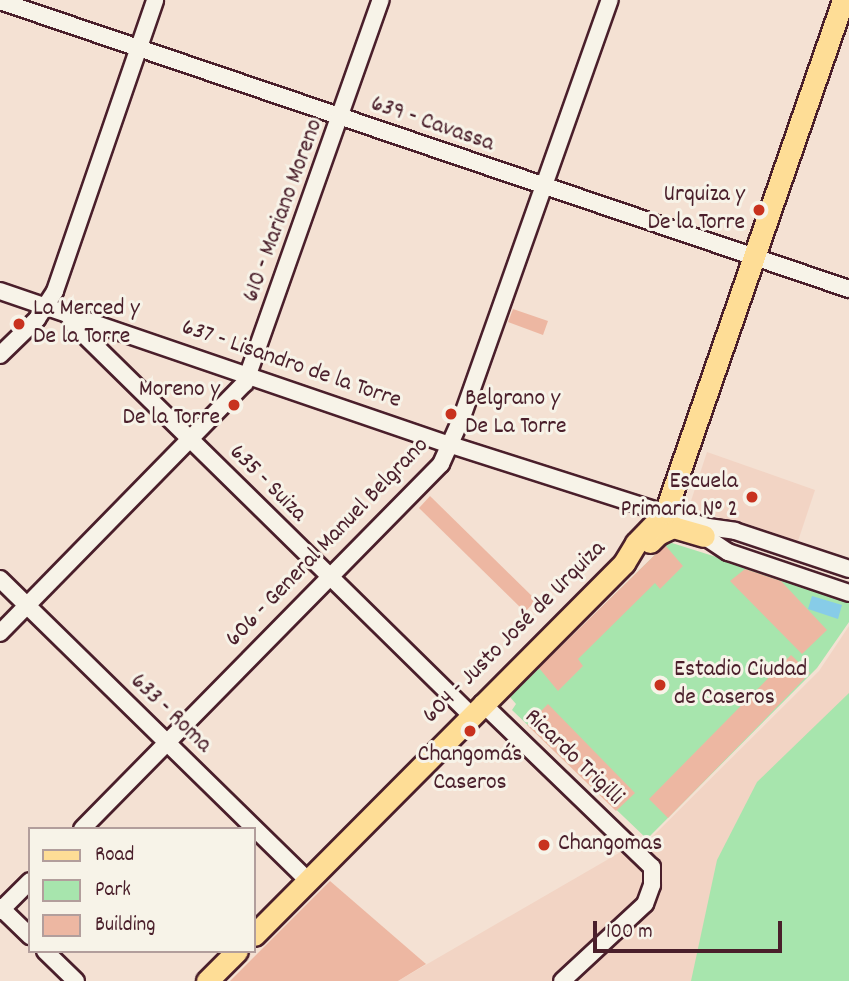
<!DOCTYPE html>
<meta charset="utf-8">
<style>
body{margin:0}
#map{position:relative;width:849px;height:981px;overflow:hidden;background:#f4e1d3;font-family:Dekko,sans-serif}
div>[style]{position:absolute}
.built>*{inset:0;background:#f2d4c4}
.green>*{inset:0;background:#a7e5ad}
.water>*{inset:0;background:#87cce8}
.building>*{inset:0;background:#edb7a2}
.roads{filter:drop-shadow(2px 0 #4a1f2b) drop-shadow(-2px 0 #4a1f2b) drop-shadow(0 2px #4a1f2b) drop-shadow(0 -2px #4a1f2b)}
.minor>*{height:16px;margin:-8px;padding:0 8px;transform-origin:8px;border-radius:8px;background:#f7f3e8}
.major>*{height:21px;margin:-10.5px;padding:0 10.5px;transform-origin:10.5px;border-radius:10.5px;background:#fedd96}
.dots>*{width:19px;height:19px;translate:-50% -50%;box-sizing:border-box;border:4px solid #f7f3e8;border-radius:50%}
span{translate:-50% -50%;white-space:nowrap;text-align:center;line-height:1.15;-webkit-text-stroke:6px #f7f3e8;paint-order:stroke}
.street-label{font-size:24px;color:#4a1f2b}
.poi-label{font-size:24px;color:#4a1f2b}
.right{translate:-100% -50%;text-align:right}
.left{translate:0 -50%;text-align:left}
.legend{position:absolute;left:28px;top:827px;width:228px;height:126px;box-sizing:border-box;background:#f7f3e8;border:2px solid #b29e9c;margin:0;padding:9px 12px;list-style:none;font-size:21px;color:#4a1f2b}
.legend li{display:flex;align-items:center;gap:14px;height:35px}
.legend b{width:35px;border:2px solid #b29e9c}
.scale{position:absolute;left:593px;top:921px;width:189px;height:32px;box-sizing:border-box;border:4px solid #4a1f2b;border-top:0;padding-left:9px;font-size:21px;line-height:24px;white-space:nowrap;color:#4a1f2b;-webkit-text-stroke:5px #f7f3e8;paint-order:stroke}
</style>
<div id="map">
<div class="built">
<i style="clip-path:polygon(707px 452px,815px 490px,797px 544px,692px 508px,690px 504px)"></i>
<i style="clip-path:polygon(849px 626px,849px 981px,398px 981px,631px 846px,647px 842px,819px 671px)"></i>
</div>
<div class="green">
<i style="clip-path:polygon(672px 543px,849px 599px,849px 622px,817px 668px,647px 839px,512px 710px,516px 704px,510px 697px,665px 545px)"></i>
<i style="clip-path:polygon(849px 693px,849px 981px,691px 981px,717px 860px,757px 782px)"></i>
</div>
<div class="water">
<i style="clip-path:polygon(812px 596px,842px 605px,838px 619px,808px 609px)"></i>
</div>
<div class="building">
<i style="clip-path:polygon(513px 309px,548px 321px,543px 335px,508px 322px)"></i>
<i style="clip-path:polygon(430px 496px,536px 600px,525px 612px,419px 508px)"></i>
<i style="clip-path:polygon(665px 545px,683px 566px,660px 589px,655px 583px,578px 659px,583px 666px,558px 691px,539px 668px)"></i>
<i style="clip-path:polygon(745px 569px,781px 581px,827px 630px,802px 654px,730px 581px)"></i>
<i style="clip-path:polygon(791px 655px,810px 673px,668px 818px,649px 799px)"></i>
<i style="clip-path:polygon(548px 704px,635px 793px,616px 811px,527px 725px)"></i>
<i style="clip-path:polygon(330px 881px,426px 964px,398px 981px,230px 981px)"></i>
</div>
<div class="roads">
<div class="minor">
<i style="left:0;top:1px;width:897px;rotate:18.74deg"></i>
<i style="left:0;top:291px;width:477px;rotate:18.9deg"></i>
<i style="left:451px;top:445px;width:270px;rotate:17.7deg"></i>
<i style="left:708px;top:527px;width:27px;rotate:8deg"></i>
<i style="left:735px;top:531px;width:120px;rotate:18.4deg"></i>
<i style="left:67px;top:312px;width:15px;rotate:62deg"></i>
<i style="left:74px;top:325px;width:555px;rotate:44.49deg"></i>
<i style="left:0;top:355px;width:52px;rotate:-44.2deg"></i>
<i style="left:37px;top:319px;width:33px;rotate:-57deg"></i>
<i style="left:55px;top:291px;width:308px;rotate:-71deg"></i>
<i style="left:704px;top:536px;width:29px;rotate:34deg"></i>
<i style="left:728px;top:552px;width:128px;rotate:18.7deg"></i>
<i style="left:0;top:579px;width:431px;rotate:44.4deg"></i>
<i style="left:0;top:633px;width:350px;rotate:-45.6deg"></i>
<i style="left:245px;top:383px;width:406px;rotate:-70.5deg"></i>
<i style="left:482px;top:703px;width:236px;rotate:44deg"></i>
<i style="left:652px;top:867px;width:18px;rotate:90deg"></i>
<i style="left:652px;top:885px;width:20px;rotate:110deg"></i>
<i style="left:645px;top:904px;width:113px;rotate:137.1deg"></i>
<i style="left:82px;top:829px;width:512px;rotate:-45.47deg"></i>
<i style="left:441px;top:464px;width:51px;rotate:-65.9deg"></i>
<i style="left:462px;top:417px;width:442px;rotate:-70.5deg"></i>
<i style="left:0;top:907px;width:42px;rotate:44deg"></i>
<i style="left:0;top:911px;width:42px;rotate:-45deg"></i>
<i style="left:45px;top:951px;width:43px;rotate:44.1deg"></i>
</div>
<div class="major">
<i style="left:650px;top:542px;width:11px;rotate:-45deg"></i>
<i style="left:658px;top:534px;width:17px;rotate:-25deg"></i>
<i style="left:673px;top:527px;width:32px;rotate:16deg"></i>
<i style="left:254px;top:935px;width:525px;rotate:-45.15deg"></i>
<i style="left:624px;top:563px;width:23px;rotate:-59deg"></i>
<i style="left:636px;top:543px;width:42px;rotate:-46deg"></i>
<i style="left:665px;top:513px;width:543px;rotate:-70.86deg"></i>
<i style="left:207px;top:981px;width:42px;rotate:-45deg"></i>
</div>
</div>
<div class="dots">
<i style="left:759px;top:210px;background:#c8321e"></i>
<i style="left:19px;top:324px;background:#c8321e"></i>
<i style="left:234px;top:405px;background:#c8321e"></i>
<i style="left:451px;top:414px;background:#c8321e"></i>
<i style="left:752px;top:497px;background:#c8321e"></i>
<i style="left:660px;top:685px;background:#c8321e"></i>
<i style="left:470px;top:731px;background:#c8321e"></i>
<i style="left:544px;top:845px;background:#c8321e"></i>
</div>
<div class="street-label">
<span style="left:432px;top:125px;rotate:19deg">639 - Cavassa</span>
<span style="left:284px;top:211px;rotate:-70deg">610 - Mariano Moreno</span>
<span style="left:291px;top:365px;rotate:19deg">637 - Lisandro de la Torre</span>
<span style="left:267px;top:484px;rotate:45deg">635 - Suiza</span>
<span style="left:328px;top:543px;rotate:-46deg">606 - General Manuel Belgrano</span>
<span style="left:515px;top:633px;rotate:-45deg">604 - Justo José de Urquiza</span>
<span style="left:170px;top:714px;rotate:44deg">633 - Roma</span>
<span style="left:573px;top:758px;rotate:44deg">Ricardo Trigilli</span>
</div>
<div class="poi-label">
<span class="right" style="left:745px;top:210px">Urquiza y<br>De la Torre</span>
<span class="left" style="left:33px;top:324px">La Merced y<br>De la Torre</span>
<span class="right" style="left:220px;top:405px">Moreno y<br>De la Torre</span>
<span class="left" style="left:465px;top:414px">Belgrano y<br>De La Torre</span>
<span class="right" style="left:738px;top:497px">Escuela<br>Primaria N° 2</span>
<span class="left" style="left:674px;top:685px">Estadio Ciudad<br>de Caseros</span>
<span style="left:470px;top:770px">Changomás<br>Caseros</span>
<span class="left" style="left:558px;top:845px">Changomas</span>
</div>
<ul class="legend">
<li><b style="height:9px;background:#fedd96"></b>Road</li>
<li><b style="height:19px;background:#a7e5ad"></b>Park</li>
<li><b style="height:19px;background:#edb7a2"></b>Building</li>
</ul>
<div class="scale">100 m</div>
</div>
